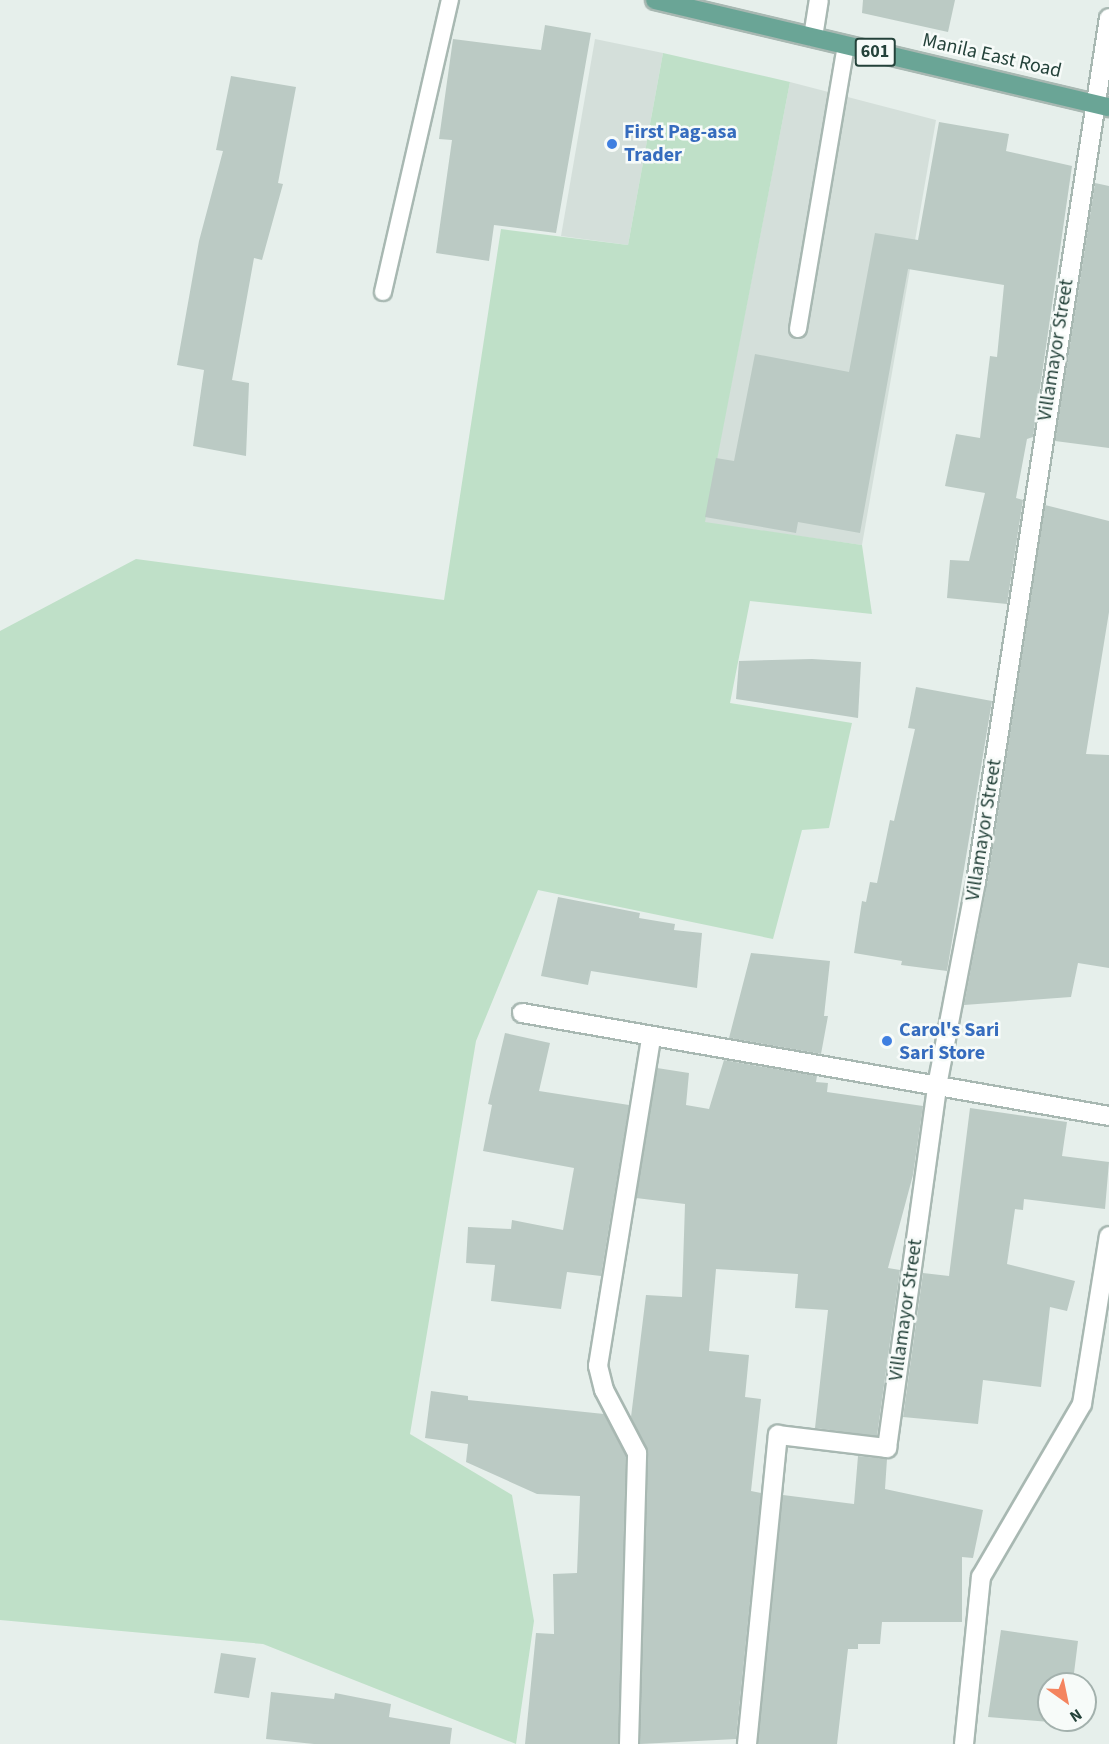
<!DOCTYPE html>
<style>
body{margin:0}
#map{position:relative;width:1109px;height:1744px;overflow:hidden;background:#e6efeb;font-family:"Source Sans 3",sans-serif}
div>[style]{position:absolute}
.built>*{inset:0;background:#d4dfda}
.green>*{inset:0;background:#bfe0c8}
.building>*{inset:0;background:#bbcac4}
.roads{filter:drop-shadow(2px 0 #a8b8b2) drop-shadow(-2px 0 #a8b8b2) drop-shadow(0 2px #a8b8b2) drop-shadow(0 -2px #a8b8b2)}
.lane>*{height:16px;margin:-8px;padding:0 8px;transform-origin:8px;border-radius:8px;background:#fff}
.street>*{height:18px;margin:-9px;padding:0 9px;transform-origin:9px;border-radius:9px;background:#fff}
.primary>*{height:18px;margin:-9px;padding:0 9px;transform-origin:9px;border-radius:9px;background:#6aa596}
.dots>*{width:16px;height:16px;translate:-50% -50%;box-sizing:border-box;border:3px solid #f7fbf9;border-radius:50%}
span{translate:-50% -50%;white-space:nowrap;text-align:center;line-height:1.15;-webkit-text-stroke:5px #f7fbf9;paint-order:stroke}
.shield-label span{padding:2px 4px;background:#f7fbf9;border:2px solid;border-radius:4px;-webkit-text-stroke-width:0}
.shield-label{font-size:18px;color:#24423a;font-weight:700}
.street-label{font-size:20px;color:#24423a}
.shop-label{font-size:20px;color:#366cbe;font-weight:700}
.left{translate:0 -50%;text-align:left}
.north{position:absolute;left:1037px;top:1672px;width:60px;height:60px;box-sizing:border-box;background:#f7fbf9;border:2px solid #a3b1ad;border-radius:50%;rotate:147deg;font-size:16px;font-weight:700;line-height:24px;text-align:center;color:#24423a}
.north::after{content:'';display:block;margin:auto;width:21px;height:27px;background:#f4845f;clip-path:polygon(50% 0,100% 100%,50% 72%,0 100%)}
</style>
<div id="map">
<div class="built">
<i style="clip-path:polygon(595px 39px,663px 53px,628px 245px,561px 236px)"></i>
<i style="clip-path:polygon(790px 82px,936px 120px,862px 545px,704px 523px)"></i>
</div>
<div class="green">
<i style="clip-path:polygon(663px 53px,790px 82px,705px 522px,862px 545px,872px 614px,750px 601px,730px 703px,852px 723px,829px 828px,802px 830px,773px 939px,538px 890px,476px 1041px,410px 1434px,512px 1495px,534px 1621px,516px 1744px,263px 1644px,0 1620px,0 631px,136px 559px,444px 600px,501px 229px,628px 245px)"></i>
</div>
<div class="building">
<i style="clip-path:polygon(863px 0,955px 0,948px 32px,862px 13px)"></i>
<i style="clip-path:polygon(545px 25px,591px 33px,556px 233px,494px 225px,489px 261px,436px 253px,452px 140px,439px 139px,453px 39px,541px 50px)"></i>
<i style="clip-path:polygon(231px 76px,296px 87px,278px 183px,283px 184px,262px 260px,254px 258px,232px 380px,249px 383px,246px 456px,193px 446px,204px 370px,177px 365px,199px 241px,223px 151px,216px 150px)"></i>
<i style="clip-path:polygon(939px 122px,1009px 134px,1006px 151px,1072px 166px,1033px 437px,1027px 439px,1016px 498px,1023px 500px,1007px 604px,947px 598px,950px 560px,969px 561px,985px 493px,945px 486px,956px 434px,980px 438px,990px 356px,997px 357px,1004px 285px,908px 269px,860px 533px,798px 522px,796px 533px,705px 517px,716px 458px,734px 461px,755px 354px,849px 372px,875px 233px,918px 240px)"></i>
<i style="clip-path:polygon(1095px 183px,1109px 186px,1109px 448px,1055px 441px)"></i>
<i style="clip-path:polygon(1045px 505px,1109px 521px,1109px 612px,1086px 754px,1109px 755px,1109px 968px,1078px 963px,1071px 997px,964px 1005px,987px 884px)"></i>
<i style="clip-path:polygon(812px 659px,861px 662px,858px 718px,736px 699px,739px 661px)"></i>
<i style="clip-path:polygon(916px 687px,992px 701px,947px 971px,901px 965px,902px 961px,854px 953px,862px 901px,866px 902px,870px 882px,877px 883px,890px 820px,894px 821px,915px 729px,908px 728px)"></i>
<i style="clip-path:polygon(558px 897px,640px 913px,639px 918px,675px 924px,674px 930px,702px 933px,697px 988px,591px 971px,588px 985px,541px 976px)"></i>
<i style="clip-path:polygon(751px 953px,830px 961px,824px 1016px,828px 1016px,821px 1054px,729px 1038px)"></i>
<i style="clip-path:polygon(505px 1033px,550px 1043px,539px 1091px,629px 1105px,601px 1276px,567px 1272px,561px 1309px,491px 1301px,495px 1265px,466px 1263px,468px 1227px,511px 1229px,512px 1220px,563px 1230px,574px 1168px,483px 1151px,492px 1105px,488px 1104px)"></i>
<i style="clip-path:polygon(724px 1060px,817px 1076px,816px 1082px,828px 1083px,827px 1092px,923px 1106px,913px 1175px,888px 1268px,900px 1270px,877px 1436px,815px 1428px,828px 1310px,795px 1308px,798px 1274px,716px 1269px,709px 1351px,749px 1355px,745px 1397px,761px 1399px,751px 1491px,761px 1493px,736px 1739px,640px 1744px,648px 1453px,631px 1417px,646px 1295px,682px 1297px,685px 1204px,636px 1198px,657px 1068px,689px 1073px,686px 1105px,709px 1109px)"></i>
<i style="clip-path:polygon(970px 1108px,1067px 1122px,1062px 1156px,1109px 1162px,1105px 1209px,1024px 1199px,1023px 1210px,1015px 1209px,1007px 1264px,1075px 1281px,1067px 1311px,1050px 1307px,1041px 1387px,983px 1380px,978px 1424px,903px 1417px,923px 1273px,949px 1276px)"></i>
<i style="clip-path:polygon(431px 1391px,468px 1396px,468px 1400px,604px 1414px,626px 1456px,618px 1744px,525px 1744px,536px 1633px,554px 1634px,553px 1574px,577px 1573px,580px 1496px,537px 1494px,466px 1462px,468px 1444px,425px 1438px)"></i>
<i style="clip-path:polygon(858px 1456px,887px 1459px,885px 1489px,983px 1510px,973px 1558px,962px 1557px,962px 1622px,882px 1622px,880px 1644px,858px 1644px,858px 1649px,848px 1649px,837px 1744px,758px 1744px,783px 1495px,854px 1504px)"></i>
<i style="clip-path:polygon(1001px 1630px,1078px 1641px,1073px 1681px,1054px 1678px,1053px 1684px,1049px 1684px,1050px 1722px,988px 1717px)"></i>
<i style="clip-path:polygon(221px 1653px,256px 1658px,249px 1698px,214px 1693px)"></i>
<i style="clip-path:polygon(271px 1692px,334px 1699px,335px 1693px,391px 1704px,389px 1717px,452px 1728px,450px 1744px,314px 1744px,266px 1739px)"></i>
</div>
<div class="roads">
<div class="lane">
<i style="left:383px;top:292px;width:300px;rotate:-77.1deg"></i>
<i style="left:798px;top:329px;width:288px;rotate:-80.4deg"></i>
</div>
<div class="street">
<i style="left:813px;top:37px;width:37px;rotate:-81deg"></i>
<i style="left:522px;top:1013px;width:596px;rotate:9.95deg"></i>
<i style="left:629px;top:1744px;width:291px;rotate:-88.4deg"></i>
<i style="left:637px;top:1453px;width:71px;rotate:-117.6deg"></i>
<i style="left:604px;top:1390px;width:25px;rotate:-104deg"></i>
<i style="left:598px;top:1366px;width:333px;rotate:-80.8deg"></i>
<i style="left:747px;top:1744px;width:311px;rotate:-84.3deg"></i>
<i style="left:778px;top:1435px;width:110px;rotate:6.8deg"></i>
<i style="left:887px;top:1448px;width:365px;rotate:-82.1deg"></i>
<i style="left:937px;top:1086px;width:208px;rotate:-79.2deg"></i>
<i style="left:976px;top:882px;width:874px;rotate:-81.25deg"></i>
<i style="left:964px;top:1744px;width:168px;rotate:-84.2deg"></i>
<i style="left:981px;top:1577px;width:200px;rotate:-59.7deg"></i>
<i style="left:1082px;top:1404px;width:170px;rotate:-80.9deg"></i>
</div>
<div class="primary">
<i style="left:655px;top:0;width:466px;rotate:13.3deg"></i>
</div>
</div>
<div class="dots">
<i style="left:612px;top:144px;background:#3f7fe0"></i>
<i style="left:887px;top:1041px;background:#3f7fe0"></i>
</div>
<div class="shield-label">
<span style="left:875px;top:52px">601</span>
</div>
<div class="street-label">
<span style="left:992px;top:56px;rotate:13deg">Manila East Road</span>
<span style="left:1056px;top:350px;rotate:-81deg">Villamayor Street</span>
<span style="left:984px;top:830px;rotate:-81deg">Villamayor Street</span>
<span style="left:906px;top:1310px;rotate:-82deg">Villamayor Street</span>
</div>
<div class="shop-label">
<span class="left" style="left:624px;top:144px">First Pag-asa<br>Trader</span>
<span class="left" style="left:899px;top:1042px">Carol's Sari<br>Sari Store</span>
</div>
<div class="north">N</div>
</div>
